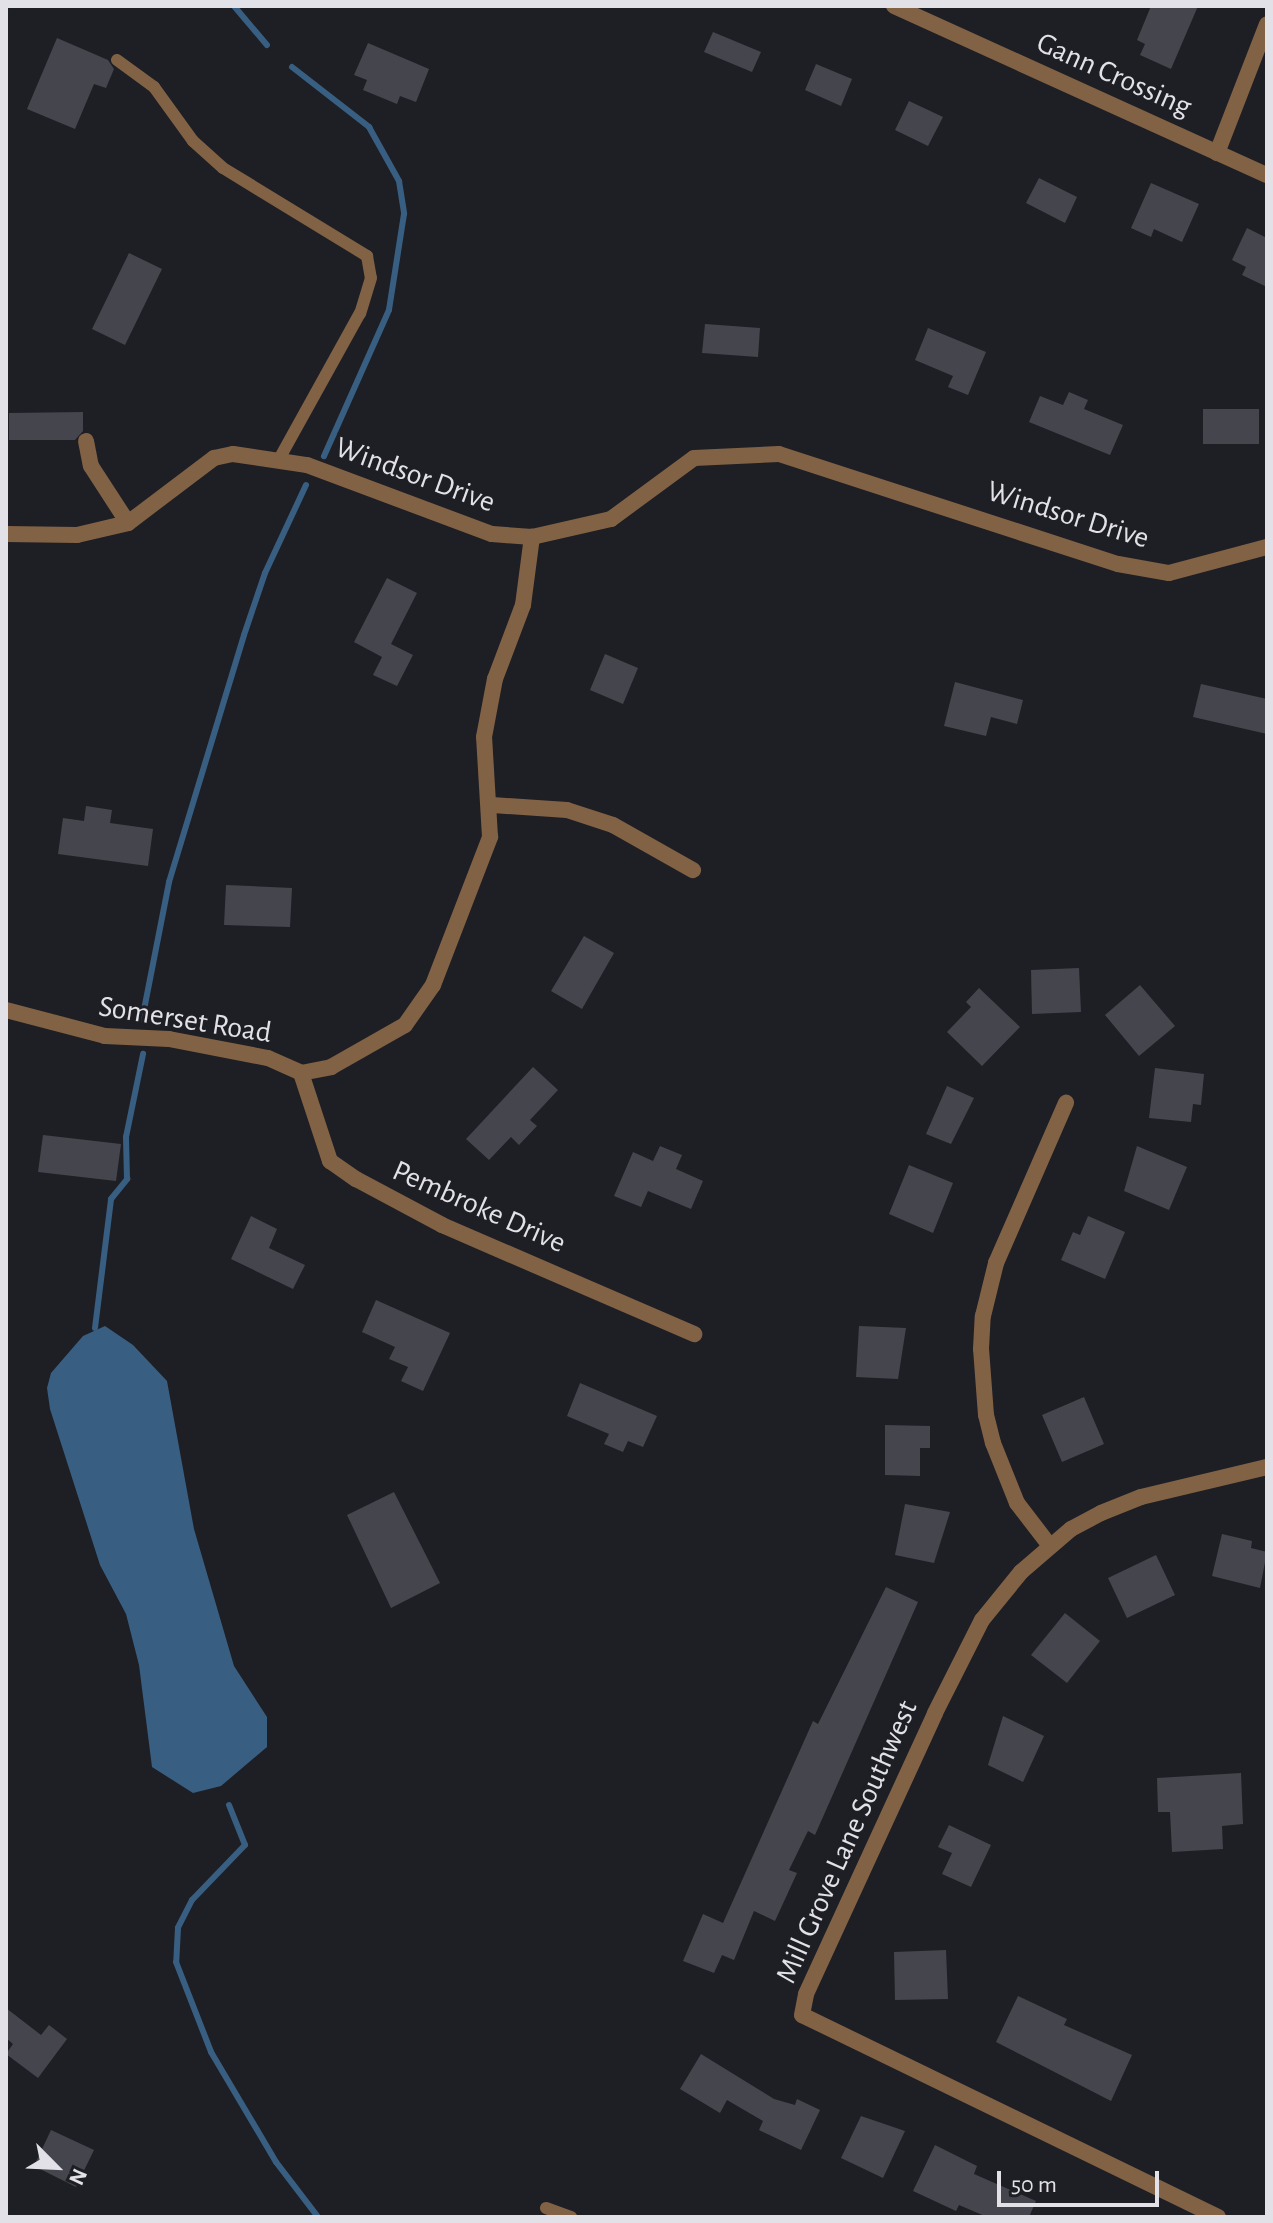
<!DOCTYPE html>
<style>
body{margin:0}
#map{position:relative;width:1273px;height:2223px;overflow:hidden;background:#1e1e25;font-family:"Alegreya Sans",sans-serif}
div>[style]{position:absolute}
.water>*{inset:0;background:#385f81}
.stream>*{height:6px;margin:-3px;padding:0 3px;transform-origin:3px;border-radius:3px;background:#385f81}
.building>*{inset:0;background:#45454e}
.lane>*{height:12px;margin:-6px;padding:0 6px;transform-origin:6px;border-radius:6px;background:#826245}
.street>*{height:16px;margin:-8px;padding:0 8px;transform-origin:8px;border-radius:8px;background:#826245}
span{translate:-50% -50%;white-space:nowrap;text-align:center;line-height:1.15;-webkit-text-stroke:6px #1e1e25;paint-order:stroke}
.street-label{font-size:30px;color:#e2e1e7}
.frame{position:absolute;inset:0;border:8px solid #e2e1e7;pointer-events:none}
.north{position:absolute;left:16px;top:2127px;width:80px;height:80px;-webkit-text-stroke:6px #1e1e25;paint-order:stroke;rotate:114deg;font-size:22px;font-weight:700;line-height:32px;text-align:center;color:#e2e1e7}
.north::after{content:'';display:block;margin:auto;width:28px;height:36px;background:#e2e1e7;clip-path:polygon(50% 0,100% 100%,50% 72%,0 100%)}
.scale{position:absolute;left:997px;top:2171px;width:162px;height:36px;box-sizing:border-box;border:4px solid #e2e1e7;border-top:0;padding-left:10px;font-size:24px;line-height:28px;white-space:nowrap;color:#e2e1e7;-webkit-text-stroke:6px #1e1e25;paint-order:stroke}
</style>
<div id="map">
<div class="water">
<i style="clip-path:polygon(105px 1326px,133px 1345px,167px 1381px,194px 1529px,234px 1666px,267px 1717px,267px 1747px,221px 1786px,193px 1793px,152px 1767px,139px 1665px,126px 1614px,100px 1565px,50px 1409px,47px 1388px,51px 1373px,83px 1336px)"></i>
</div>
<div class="stream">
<i style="left:234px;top:6px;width:51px;rotate:49.8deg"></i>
<i style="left:292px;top:67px;width:98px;rotate:37.9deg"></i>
<i style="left:369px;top:127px;width:62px;rotate:60.9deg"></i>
<i style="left:399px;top:181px;width:33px;rotate:81deg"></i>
<i style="left:404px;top:214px;width:97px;rotate:98.9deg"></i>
<i style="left:389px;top:310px;width:160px;rotate:114deg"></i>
<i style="left:142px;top:1020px;width:141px;rotate:-78.9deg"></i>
<i style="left:169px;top:882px;width:258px;rotate:-73.1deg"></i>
<i style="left:244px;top:635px;width:65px;rotate:-71.3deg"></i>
<i style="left:265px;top:573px;width:97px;rotate:-65deg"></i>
<i style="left:95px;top:1328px;width:130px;rotate:-82.9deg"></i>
<i style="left:111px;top:1199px;width:26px;rotate:-51deg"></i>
<i style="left:127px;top:1179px;width:42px;rotate:-91.4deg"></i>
<i style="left:126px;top:1137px;width:85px;rotate:-78.4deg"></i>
<i style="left:229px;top:1805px;width:43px;rotate:68.2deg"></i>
<i style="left:245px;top:1845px;width:76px;rotate:133.9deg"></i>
<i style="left:192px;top:1900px;width:31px;rotate:117deg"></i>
<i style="left:178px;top:1928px;width:34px;rotate:93deg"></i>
<i style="left:176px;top:1962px;width:97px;rotate:68.7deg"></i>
<i style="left:211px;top:2052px;width:128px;rotate:59.4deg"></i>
<i style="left:276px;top:2162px;width:69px;rotate:52.6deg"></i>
</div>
<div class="building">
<i style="clip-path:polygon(1151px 6px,1198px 6px,1171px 69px,1140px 55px,1145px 44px,1137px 40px)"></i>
<i style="clip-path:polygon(713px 32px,761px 52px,752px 72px,704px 52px)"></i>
<i style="clip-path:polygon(57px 38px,108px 60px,114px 69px,106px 88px,94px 84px,75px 129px,27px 109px)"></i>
<i style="clip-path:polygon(368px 43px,429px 69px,416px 102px,400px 96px,397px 104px,363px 90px,367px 80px,354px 75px)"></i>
<i style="clip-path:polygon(816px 64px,852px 79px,841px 106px,805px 90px)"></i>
<i style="clip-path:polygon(909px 101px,943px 117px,928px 146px,895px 130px)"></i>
<i style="clip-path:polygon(1039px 178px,1077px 197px,1065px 223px,1026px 203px)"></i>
<i style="clip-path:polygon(1151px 183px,1199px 204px,1182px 242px,1154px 229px,1151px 237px,1131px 228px)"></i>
<i style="clip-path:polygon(1247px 228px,1267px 238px,1267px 287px,1242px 275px,1246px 267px,1232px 260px)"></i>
<i style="clip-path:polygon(129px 253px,162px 269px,125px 345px,92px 329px)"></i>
<i style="clip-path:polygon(705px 324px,760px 328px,758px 357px,702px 353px)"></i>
<i style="clip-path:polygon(928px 328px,986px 352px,968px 395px,948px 387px,953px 376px,915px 360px)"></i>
<i style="clip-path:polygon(1069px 392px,1088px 400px,1084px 409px,1123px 425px,1110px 455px,1029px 422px,1040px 396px,1063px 405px)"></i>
<i style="clip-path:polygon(1203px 409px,1259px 409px,1259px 444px,1203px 444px)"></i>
<i style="clip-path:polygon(83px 412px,83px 431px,75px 440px,9px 440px,9px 413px)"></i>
<i style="clip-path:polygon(387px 578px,417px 593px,391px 644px,413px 655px,397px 686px,373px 675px,382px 657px,354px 642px)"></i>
<i style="clip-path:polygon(605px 654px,638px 668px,623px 704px,590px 690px)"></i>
<i style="clip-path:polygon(955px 682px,1023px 700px,1017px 724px,991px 717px,986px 736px,944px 726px)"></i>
<i style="clip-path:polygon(1201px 684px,1267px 699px,1267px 734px,1193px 717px)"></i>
<i style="clip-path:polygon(86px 806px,112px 810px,110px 823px,153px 829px,148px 866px,58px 854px,63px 818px,84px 821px)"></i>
<i style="clip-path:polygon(226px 885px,292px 888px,290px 927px,224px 925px)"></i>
<i style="clip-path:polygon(584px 936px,614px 953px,582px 1009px,551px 991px)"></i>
<i style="clip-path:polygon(1079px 968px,1081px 1012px,1032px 1014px,1031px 970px)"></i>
<i style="clip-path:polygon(1140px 985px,1175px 1026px,1139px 1056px,1105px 1015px)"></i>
<i style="clip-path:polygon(979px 988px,1020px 1027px,982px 1066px,947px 1032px,971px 1007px,966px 1002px)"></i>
<i style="clip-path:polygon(533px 1067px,558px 1090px,530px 1120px,537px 1126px,519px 1145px,511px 1137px,489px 1160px,466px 1139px)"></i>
<i style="clip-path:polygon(1155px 1068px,1204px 1074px,1201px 1105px,1193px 1104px,1191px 1122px,1149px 1118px)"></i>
<i style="clip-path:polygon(947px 1086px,974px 1098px,951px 1144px,926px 1134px)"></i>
<i style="clip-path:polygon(43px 1135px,121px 1144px,116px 1181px,38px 1172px)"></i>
<i style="clip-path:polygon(660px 1146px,682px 1155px,676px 1169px,703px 1181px,691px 1209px,648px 1191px,641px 1207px,614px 1196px,633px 1152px,653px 1161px)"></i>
<i style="clip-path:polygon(1137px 1146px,1187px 1167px,1169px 1210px,1124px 1191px)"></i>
<i style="clip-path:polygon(909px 1165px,953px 1183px,933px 1233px,889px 1214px)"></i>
<i style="clip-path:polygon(251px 1216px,277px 1229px,269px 1248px,305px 1265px,293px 1289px,231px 1259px)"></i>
<i style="clip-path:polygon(1088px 1216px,1125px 1232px,1105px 1279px,1061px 1260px,1073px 1232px,1080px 1235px)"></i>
<i style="clip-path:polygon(376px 1300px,450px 1333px,423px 1391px,401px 1381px,408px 1367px,389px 1359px,395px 1347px,362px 1332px)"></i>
<i style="clip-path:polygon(859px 1326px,906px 1328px,898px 1379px,856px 1377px)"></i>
<i style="clip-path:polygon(580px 1383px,657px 1416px,643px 1447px,628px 1441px,623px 1452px,604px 1444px,609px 1434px,567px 1416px)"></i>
<i style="clip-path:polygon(1084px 1397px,1104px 1444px,1062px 1462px,1042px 1415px)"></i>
<i style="clip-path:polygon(885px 1425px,930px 1426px,930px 1448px,920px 1448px,920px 1476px,885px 1475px)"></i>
<i style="clip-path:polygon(394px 1492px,440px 1583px,391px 1608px,347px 1515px)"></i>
<i style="clip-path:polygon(905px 1504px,950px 1512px,934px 1563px,895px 1555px)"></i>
<i style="clip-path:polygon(1222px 1534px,1252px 1541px,1251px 1548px,1267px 1552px,1260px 1588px,1212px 1576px)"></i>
<i style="clip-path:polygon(1156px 1555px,1175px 1595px,1127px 1618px,1108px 1578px)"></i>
<i style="clip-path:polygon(886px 1587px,918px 1602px,815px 1835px,808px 1831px,789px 1870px,797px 1873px,775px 1921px,754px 1911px,734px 1960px,722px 1955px,714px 1973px,683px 1961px,703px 1914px,723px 1923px,813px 1721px,818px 1724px)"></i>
<i style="clip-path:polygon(1065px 1613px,1100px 1641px,1067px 1683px,1031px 1655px)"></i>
<i style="clip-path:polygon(1003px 1716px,1044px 1736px,1023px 1782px,988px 1765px)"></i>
<i style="clip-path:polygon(1241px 1773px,1243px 1824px,1222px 1826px,1223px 1849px,1172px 1852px,1170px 1812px,1158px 1812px,1157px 1778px)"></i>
<i style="clip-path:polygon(949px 1825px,991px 1845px,971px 1887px,942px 1874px,952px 1853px,938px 1847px)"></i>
<i style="clip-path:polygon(946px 1950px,948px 1999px,895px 2000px,894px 1952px)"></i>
<i style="clip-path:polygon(1018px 1996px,1067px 2019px,1064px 2025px,1132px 2055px,1111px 2101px,996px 2042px)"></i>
<i style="clip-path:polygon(6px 2008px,41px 2035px,49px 2025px,67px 2039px,38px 2078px,6px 2054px,13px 2044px,6px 2038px)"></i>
<i style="clip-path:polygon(701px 2054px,774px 2099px,795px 2105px,797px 2099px,820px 2110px,801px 2150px,759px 2130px,763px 2121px,727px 2100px,720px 2113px,680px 2089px)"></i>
<i style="clip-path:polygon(861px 2116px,905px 2131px,883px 2178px,841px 2158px)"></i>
<i style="clip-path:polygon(51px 2130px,94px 2150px,76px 2187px,34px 2166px)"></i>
<i style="clip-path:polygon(935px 2145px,977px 2166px,974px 2174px,1036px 2201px,1029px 2217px,987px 2217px,959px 2205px,956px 2211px,913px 2191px)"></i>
</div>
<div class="lane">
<i style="left:117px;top:60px;width:46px;rotate:36.1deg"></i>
<i style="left:154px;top:87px;width:67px;rotate:54.2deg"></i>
<i style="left:193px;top:141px;width:40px;rotate:42deg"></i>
<i style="left:223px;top:168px;width:169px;rotate:31.4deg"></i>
<i style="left:367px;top:256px;width:22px;rotate:80deg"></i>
<i style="left:371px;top:278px;width:37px;rotate:107deg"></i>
<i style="left:360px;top:313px;width:167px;rotate:119deg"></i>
<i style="left:546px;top:2208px;width:27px;rotate:20deg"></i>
</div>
<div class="street">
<i style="left:894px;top:6px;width:409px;rotate:24.4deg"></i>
<i style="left:1217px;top:153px;width:138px;rotate:-68.8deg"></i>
<i style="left:86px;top:441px;width:25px;rotate:79deg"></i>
<i style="left:91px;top:466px;width:68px;rotate:57deg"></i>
<i style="left:6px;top:534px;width:71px;rotate:0.8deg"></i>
<i style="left:77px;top:535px;width:52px;rotate:-13.2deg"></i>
<i style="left:128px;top:523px;width:108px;rotate:-37.1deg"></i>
<i style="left:214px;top:458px;width:19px;rotate:-12deg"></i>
<i style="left:233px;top:454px;width:75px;rotate:8.5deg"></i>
<i style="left:307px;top:465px;width:197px;rotate:20.5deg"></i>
<i style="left:492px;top:534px;width:40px;rotate:4.3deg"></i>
<i style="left:532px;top:537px;width:81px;rotate:-12.8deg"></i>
<i style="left:611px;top:519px;width:103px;rotate:-36.3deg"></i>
<i style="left:694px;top:458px;width:85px;rotate:-2.7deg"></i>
<i style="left:779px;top:454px;width:356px;rotate:18deg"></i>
<i style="left:1118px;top:564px;width:52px;rotate:10deg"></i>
<i style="left:1169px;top:573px;width:101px;rotate:-14.9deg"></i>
<i style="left:492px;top:805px;width:75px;rotate:3.8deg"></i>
<i style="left:567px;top:810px;width:48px;rotate:18.1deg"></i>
<i style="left:613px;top:825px;width:92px;rotate:29.4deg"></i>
<i style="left:6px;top:1010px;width:102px;rotate:14.7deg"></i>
<i style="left:105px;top:1036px;width:64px;rotate:2.7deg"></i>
<i style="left:169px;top:1039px;width:101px;rotate:10.9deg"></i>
<i style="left:268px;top:1058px;width:36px;rotate:24deg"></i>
<i style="left:301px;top:1073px;width:31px;rotate:-11deg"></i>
<i style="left:331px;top:1067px;width:85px;rotate:-29.6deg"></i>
<i style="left:405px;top:1025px;width:49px;rotate:-55deg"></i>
<i style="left:433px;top:985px;width:159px;rotate:-68.9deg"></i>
<i style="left:490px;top:837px;width:100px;rotate:-93.4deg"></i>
<i style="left:484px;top:737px;width:59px;rotate:-79.3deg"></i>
<i style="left:495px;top:679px;width:79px;rotate:-69.3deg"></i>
<i style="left:523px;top:605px;width:69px;rotate:-82.5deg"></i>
<i style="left:301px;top:1073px;width:93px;rotate:71.8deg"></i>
<i style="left:330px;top:1161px;width:32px;rotate:35deg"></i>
<i style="left:356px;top:1179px;width:98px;rotate:28.1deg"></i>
<i style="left:442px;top:1225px;width:275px;rotate:23.4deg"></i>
<i style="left:1050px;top:1546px;width:54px;rotate:-127.5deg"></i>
<i style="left:1017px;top:1503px;width:65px;rotate:-111.8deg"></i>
<i style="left:993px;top:1443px;width:29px;rotate:-104deg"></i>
<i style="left:986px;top:1415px;width:66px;rotate:-94.3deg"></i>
<i style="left:981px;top:1349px;width:33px;rotate:-87deg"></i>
<i style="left:983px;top:1316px;width:55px;rotate:-76.2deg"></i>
<i style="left:996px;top:1263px;width:175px;rotate:-66.4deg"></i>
<i style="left:1218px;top:2217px;width:462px;rotate:-154.1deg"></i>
<i style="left:802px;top:2015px;width:21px;rotate:-79deg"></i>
<i style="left:806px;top:1994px;width:309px;rotate:-65.3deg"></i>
<i style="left:935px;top:1713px;width:104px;rotate:-63.2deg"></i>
<i style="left:982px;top:1620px;width:62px;rotate:-50.9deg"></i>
<i style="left:1021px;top:1572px;width:66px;rotate:-40.7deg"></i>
<i style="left:1071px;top:1529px;width:34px;rotate:-28deg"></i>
<i style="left:1101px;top:1513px;width:43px;rotate:-21.8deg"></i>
<i style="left:1141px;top:1497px;width:130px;rotate:-13.4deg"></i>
</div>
<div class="street-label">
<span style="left:1114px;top:75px;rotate:24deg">Gann Crossing</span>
<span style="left:415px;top:475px;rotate:20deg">Windsor Drive</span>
<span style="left:1068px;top:515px;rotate:17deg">Windsor Drive</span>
<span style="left:185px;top:1020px;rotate:9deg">Somerset Road</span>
<span style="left:479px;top:1207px;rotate:24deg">Pembroke Drive</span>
<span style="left:847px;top:1842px;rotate:-66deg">Mill Grove Lane Southwest</span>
</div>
<div class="frame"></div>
<div class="north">N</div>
<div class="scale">50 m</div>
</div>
